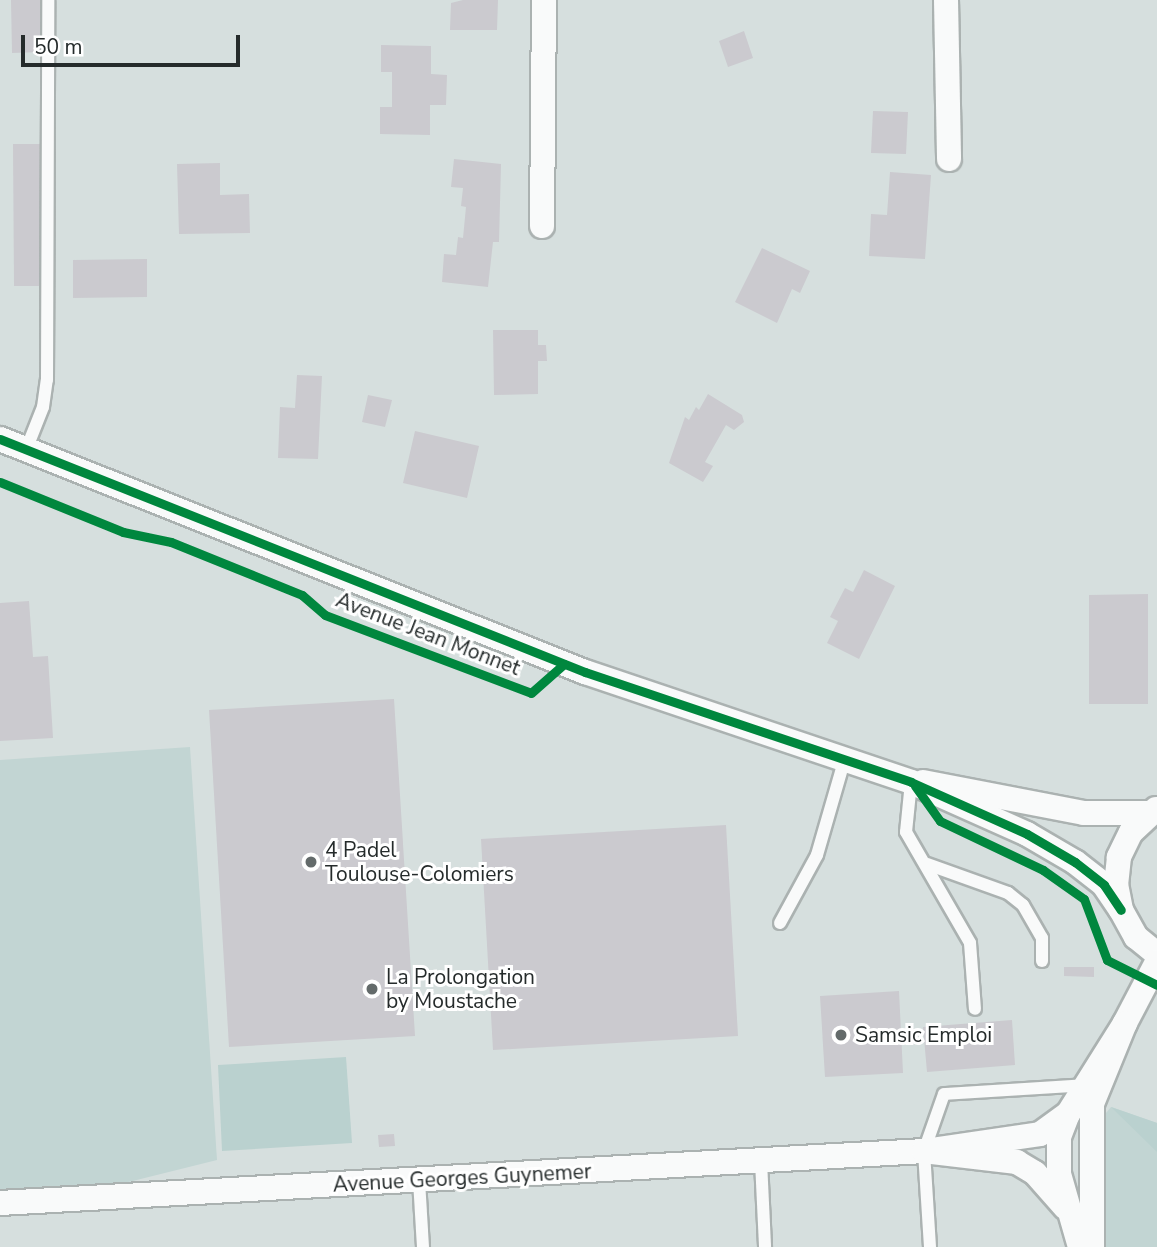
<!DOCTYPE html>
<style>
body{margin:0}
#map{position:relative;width:1157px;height:1247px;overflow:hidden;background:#d6dfde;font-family:"Nunito Sans",sans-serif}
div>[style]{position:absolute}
.built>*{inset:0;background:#c2d5d3}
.green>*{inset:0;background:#bad1cf}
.building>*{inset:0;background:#cbcacf}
.roads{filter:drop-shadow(2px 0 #abb2b1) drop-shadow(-2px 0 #abb2b1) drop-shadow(0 2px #abb2b1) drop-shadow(0 -2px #abb2b1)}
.lane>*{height:12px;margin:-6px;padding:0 6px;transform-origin:6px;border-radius:6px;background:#f9fafa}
.street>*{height:24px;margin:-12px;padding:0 12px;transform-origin:12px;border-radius:12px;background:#f9fafa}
.cycleway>*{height:9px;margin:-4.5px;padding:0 4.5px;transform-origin:4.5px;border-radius:4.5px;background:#00873e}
.dots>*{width:19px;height:19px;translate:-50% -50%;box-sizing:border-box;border:4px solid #fff;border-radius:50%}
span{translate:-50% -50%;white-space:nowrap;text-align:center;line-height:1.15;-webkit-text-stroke:6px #fff;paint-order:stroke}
.street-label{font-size:21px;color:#252b2b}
.poi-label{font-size:21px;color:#252b2b}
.left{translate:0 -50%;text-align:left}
.scale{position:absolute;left:21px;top:35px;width:219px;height:32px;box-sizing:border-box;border:4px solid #252b2b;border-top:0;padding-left:9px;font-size:21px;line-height:24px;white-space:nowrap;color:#252b2b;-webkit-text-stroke:5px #fff;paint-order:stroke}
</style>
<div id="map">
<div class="built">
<i style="clip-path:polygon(190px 747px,217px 1160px,0 1214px,0 760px)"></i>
<i style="clip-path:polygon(1111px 1107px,1157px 1123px,1157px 1247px,1087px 1247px,1081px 1143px)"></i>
</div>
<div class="green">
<i style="clip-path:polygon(346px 1057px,352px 1143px,222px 1151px,218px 1065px)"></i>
<i style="clip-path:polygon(1111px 1107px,1157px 1123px,1157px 1152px)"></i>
</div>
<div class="building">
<i style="clip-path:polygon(11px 0,41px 0,41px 52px,12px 53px)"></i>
<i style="clip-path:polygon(463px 0,498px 0,497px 30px,450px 30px,451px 3px)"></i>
<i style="clip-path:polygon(744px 31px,753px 58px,728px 67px,719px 41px)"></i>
<i style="clip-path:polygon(381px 45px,431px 46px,431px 74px,447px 75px,446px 105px,430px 105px,430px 135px,380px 134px,380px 107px,392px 107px,392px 72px,381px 72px)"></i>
<i style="clip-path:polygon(873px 111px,908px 112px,906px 154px,871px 153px)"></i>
<i style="clip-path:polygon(13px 144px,42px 144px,43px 286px,14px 286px)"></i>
<i style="clip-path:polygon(454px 159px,501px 164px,499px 242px,493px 242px,488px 287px,442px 282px,444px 254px,456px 255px,458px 237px,463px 238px,466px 207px,461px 206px,463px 188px,451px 187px)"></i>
<i style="clip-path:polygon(220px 163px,220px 195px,249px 194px,250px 233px,179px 234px,177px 164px)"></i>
<i style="clip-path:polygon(890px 172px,931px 175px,925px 259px,869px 256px,871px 214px,887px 215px)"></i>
<i style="clip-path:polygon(762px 248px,810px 271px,800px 293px,792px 289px,777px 323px,735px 302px)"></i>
<i style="clip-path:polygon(147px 259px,147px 297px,73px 298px,73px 260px)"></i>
<i style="clip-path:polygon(493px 330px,538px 330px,538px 345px,546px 345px,547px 361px,538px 361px,538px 394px,494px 395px)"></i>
<i style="clip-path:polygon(297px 375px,322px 376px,318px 459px,278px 458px,280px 407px,295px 408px)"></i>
<i style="clip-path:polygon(708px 394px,742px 415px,744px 422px,734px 430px,726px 425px,705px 462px,713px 466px,703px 482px,669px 463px,685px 417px,689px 420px,696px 407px,699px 410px)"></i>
<i style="clip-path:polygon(368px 395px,392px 400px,385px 427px,362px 422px)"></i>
<i style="clip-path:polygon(415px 431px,479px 446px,467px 498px,403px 483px)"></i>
<i style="clip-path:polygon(864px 570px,895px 586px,859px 659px,827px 643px,838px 621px,830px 617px,845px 588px,853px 592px)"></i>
<i style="clip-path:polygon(1148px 594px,1148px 704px,1089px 704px,1089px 595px)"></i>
<i style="clip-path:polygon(29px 601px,33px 657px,48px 656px,53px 738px,0 741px,0 603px)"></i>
<i style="clip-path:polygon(394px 699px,415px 1036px,229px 1047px,209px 710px)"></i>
<i style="clip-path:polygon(726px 825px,738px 1036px,493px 1050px,481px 839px)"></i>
<i style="clip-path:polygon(1064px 967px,1094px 967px,1094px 977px,1064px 976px)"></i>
<i style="clip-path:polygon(899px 991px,903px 1073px,825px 1077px,820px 996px)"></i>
<i style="clip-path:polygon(1012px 1020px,1015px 1065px,927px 1072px,923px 1027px)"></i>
<i style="clip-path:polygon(394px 1134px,395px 1146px,379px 1147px,378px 1135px)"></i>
</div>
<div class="roads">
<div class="lane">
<i style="left:26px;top:450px;width:46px;rotate:-68.4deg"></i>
<i style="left:43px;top:407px;width:27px;rotate:-82deg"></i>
<i style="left:47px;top:380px;width:380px;rotate:-89.8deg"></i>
<i style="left:911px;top:782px;width:50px;rotate:95.7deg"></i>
<i style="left:906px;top:832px;width:128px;rotate:60deg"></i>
<i style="left:970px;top:943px;width:66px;rotate:85.7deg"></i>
<i style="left:927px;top:864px;width:86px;rotate:19.7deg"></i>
<i style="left:1008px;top:893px;width:19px;rotate:39deg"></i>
<i style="left:1023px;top:905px;width:38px;rotate:60deg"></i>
<i style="left:1042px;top:938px;width:23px;rotate:90deg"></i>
<i style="left:780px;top:923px;width:77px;rotate:-61.4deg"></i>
<i style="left:817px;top:855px;width:101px;rotate:-73.9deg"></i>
<i style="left:761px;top:1161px;width:86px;rotate:87.3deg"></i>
<i style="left:419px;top:1180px;width:67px;rotate:86.6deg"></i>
<i style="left:930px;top:1247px;width:96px;rotate:-93.6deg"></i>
<i style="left:924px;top:1151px;width:60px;rotate:-70.7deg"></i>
<i style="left:944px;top:1094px;width:142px;rotate:-3.6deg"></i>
</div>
<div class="street">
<i style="left:946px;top:0;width:159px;rotate:88.9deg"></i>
<i style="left:542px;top:226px;width:226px;rotate:-89.5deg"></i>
<i style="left:0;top:439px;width:630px;rotate:21.72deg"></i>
<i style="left:585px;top:672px;width:344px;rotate:18.6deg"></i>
<i style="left:911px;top:782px;width:127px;rotate:24.1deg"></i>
<i style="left:1027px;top:834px;width:56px;rotate:30.3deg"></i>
<i style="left:1075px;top:862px;width:37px;rotate:38deg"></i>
<i style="left:1104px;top:885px;width:30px;rotate:56deg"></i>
<i style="left:923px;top:782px;width:164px;rotate:10.9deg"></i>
<i style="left:1084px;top:813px;width:66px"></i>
<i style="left:1156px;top:809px;width:34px;rotate:137deg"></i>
<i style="left:1131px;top:832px;width:28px;rotate:116deg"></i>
<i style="left:1119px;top:857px;width:27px;rotate:96deg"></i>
<i style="left:1116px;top:884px;width:26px;rotate:79deg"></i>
<i style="left:1121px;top:910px;width:31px;rotate:61deg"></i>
<i style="left:1136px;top:937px;width:27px;rotate:39deg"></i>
<i style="left:1125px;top:1023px;width:69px;rotate:-62.3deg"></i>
<i style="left:0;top:1203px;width:925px;rotate:-3.22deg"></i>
<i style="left:1065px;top:1207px;width:45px;rotate:-131.4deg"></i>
<i style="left:1035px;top:1173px;width:21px;rotate:-149deg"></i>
<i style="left:1017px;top:1162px;width:94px;rotate:-173.3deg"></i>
<i style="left:924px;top:1151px;width:117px;rotate:-8.3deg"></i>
<i style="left:1040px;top:1134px;width:34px;rotate:-36deg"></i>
<i style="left:1080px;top:1247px;width:76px;rotate:-106deg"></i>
<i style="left:1059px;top:1174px;width:37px;rotate:-90deg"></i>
<i style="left:1059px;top:1137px;width:25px;rotate:-69deg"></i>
<i style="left:1068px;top:1114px;width:107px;rotate:-57.9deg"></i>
<i style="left:1125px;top:1023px;width:87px;rotate:112.2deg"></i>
<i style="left:1092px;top:1104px;width:143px;rotate:90deg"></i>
</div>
</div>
<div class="cycleway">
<i style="left:0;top:439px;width:630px;rotate:21.72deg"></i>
<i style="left:585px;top:672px;width:344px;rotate:18.6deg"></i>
<i style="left:911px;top:782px;width:127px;rotate:24.1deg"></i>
<i style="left:1027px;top:834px;width:56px;rotate:30.3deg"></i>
<i style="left:1075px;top:862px;width:37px;rotate:38deg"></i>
<i style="left:1104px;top:885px;width:30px;rotate:56deg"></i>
<i style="left:0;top:482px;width:133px;rotate:22.1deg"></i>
<i style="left:123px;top:532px;width:49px;rotate:11.8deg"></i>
<i style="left:171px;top:542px;width:141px;rotate:22deg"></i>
<i style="left:302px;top:595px;width:30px;rotate:41deg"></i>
<i style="left:325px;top:615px;width:220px;rotate:20.7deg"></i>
<i style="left:531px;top:693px;width:44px;rotate:-41.3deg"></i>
<i style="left:915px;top:786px;width:43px;rotate:54.5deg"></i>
<i style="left:940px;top:821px;width:114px;rotate:25.4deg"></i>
<i style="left:1043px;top:870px;width:50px;rotate:35.3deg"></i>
<i style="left:1084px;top:899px;width:65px;rotate:69.3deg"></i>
<i style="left:1107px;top:960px;width:56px;rotate:26.6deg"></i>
</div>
<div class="dots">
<i style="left:311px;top:862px;background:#636a6a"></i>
<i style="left:372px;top:989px;background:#636a6a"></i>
<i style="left:841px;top:1035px;background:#636a6a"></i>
</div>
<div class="street-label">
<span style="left:428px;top:634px;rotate:21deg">Avenue Jean Monnet</span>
<span style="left:462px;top:1178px;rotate:-3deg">Avenue Georges Guynemer</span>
</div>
<div class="poi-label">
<span class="left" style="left:325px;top:862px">4 Padel<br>Toulouse-Colomiers</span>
<span class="left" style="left:386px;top:989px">La Prolongation<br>by Moustache</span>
<span class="left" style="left:855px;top:1035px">Samsic Emploi</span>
</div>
<div class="scale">50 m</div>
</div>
